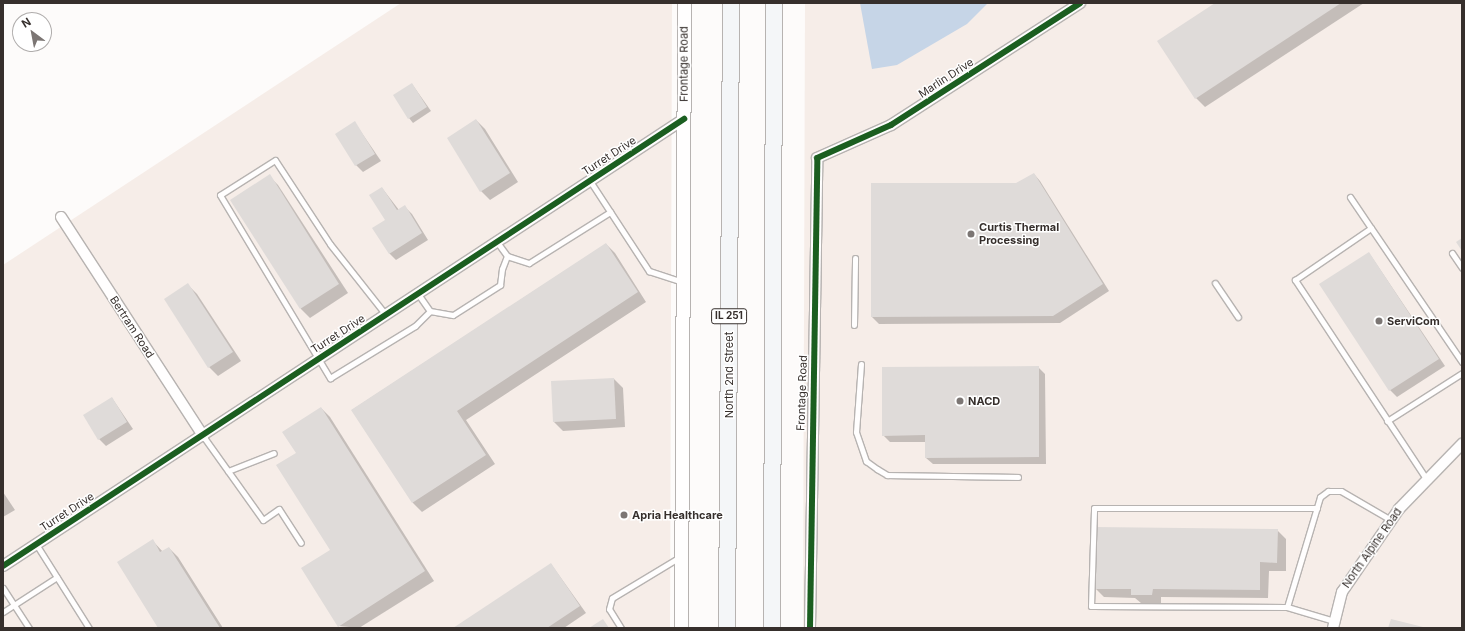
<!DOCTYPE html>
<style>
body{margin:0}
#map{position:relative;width:1465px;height:631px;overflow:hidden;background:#fdfbfa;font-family:Inter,sans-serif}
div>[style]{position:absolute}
.built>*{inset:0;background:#f6ede8}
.water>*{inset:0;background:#c6d5e7}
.shadow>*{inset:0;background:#0003}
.building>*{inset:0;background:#dfdbd9}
.roads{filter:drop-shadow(1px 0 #b7b3b1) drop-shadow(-1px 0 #b7b3b1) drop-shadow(0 1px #b7b3b1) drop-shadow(0 -1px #b7b3b1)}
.service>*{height:5px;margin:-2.5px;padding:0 2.5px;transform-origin:2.5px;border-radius:2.5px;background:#fffefe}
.minor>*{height:10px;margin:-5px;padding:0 5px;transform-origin:5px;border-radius:5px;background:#fffefe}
.tertiary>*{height:13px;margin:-6.5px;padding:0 6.5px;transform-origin:6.5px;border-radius:6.5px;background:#fffefe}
.primary>*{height:16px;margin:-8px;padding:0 8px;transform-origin:8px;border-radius:8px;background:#f4f6f8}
.cycleway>*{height:6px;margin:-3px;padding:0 3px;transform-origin:3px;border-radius:3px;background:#1b5e20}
.dots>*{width:11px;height:11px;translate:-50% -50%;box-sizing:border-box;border:2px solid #fff;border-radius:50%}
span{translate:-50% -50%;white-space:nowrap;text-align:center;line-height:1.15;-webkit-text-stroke:3px #fff;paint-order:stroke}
.shield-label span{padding:1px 3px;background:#fff;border:1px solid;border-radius:3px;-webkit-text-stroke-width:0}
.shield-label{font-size:10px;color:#362f2c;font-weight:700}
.street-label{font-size:11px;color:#362f2c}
.poi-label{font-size:11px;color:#362f2c;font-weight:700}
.left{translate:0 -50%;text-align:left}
.frame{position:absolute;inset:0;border:4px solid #362f2c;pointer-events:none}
.north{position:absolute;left:12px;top:12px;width:40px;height:40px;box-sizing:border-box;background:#fff;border:1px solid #afacab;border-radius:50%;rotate:328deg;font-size:11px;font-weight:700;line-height:16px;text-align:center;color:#362f2c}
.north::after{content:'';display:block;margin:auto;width:14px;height:18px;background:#7c7674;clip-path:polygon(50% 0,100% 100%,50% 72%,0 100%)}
</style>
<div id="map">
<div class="built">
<i style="clip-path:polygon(401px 3px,672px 3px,670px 628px,3px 628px,3px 265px)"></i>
<i style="clip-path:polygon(805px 3px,1462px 3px,1462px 628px,803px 628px)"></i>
</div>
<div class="water">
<i style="clip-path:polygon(860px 3px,988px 3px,967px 24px,897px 65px,872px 69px)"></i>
</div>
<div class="shadow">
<i style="clip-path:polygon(1217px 3px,1364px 3px,1205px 107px,1196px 98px)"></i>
<i style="clip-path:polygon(412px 84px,431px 111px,413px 123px,409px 118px)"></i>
<i style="clip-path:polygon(476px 120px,485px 129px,518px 182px,490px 200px,481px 191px)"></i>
<i style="clip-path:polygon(355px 123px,381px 161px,363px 172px,356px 165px)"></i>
<i style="clip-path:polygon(1034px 174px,1040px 181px,1109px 291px,1060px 323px,879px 324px,872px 317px,1016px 184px)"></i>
<i style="clip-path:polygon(269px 176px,278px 185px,348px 293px,310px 318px,301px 309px)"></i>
<i style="clip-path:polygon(382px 188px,399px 210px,405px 207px,412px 214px,428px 240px,396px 260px,389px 253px)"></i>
<i style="clip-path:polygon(606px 244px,615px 253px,646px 302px,466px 420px,495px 464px,422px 512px,413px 503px,352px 410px)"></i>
<i style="clip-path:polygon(1369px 253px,1445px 366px,1397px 397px,1390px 390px)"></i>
<i style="clip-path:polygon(188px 285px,197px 294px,241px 361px,218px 376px,209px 367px)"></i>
<i style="clip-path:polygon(1038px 367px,1045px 374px,1046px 464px,933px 464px,926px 458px,926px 442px,890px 442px,883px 435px)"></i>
<i style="clip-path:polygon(614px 379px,623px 388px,625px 427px,563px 431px,554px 422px)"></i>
<i style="clip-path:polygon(112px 398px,133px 429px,106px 446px,99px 439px)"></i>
<i style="clip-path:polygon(321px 408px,330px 417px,434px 581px,359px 628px,339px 626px)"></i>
<i style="clip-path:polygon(3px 492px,15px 510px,3px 517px)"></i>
<i style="clip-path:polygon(1277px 530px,1286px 539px,1286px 571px,1269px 571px,1268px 598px,1161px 597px,1161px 603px,1141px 603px,1135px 598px,1104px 597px,1095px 588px)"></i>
<i style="clip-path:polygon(152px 540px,163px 552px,169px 548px,178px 557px,223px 628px,160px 628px)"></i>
<i style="clip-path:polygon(551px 564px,586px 613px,564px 628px,455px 628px)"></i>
</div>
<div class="building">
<i style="clip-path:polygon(1215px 3px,1341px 3px,1195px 99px,1157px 41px)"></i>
<i style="clip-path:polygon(412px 83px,427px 107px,408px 119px,393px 95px)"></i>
<i style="clip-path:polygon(476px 119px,510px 173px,480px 192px,447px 138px)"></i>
<i style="clip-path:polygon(355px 121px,375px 154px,355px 166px,335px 134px)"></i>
<i style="clip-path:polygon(1034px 173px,1103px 284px,1053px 316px,871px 317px,871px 183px,1016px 183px)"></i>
<i style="clip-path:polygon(270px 174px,339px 284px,300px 309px,230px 200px)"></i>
<i style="clip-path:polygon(382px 187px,397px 210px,405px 205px,422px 233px,389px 254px,372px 228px,385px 220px,369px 195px)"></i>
<i style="clip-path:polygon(1462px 238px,1462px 251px,1456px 242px)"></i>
<i style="clip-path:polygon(606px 243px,638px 292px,457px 411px,486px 455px,412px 503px,351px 410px)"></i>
<i style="clip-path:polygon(1369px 252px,1439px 359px,1389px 391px,1319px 284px)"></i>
<i style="clip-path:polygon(188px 283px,233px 352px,208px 368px,164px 299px)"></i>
<i style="clip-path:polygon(1039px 366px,1039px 457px,925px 458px,925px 435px,882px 436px,882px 367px)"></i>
<i style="clip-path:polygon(614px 378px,616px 419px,553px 422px,551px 381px)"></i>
<i style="clip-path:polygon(112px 397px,127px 422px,98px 440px,83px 415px)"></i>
<i style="clip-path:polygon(321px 407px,425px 571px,338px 627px,301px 568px,330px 550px,276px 465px,296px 453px,282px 432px)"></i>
<i style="clip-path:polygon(1095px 527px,1278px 529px,1277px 563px,1260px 562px,1260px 590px,1153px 589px,1152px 595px,1131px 595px,1131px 589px,1094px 589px)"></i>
<i style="clip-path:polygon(153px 539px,160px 552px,169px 547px,220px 628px,158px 628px,117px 562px)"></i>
<i style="clip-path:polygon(551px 563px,580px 606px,547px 628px,453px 628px)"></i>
<i style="clip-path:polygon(603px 619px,609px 628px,589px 628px)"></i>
<i style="clip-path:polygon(1391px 619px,1423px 627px,1423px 628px,1388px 628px)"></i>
</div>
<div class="roads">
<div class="service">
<i style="left:590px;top:181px;width:108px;rotate:56.8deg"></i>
<i style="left:649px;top:271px;width:35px;rotate:18deg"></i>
<i style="left:1350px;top:197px;width:37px;rotate:56deg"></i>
<i style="left:497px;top:242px;width:17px;rotate:54deg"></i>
<i style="left:507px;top:256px;width:23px;rotate:18deg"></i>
<i style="left:529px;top:263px;width:96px;rotate:-32.2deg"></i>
<i style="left:1452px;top:253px;width:18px;rotate:56deg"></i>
<i style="left:1215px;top:283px;width:41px;rotate:55.9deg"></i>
<i style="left:418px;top:294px;width:21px;rotate:55deg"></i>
<i style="left:430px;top:311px;width:23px;rotate:10deg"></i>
<i style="left:453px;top:315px;width:56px;rotate:-32.6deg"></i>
<i style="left:500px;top:285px;width:16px;rotate:-83deg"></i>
<i style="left:502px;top:269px;width:14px;rotate:-69deg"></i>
<i style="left:386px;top:315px;width:90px;rotate:-128.3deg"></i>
<i style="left:330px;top:244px;width:100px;rotate:-123.2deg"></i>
<i style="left:275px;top:160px;width:65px;rotate:147.5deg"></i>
<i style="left:220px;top:195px;width:214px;rotate:59deg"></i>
<i style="left:330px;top:378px;width:100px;rotate:-31.5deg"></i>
<i style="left:415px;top:326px;width:21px;rotate:-45deg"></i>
<i style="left:854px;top:325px;width:67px;rotate:-89.1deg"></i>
<i style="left:861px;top:364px;width:68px;rotate:94.2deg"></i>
<i style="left:856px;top:432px;width:31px;rotate:71deg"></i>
<i style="left:866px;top:461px;width:14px;rotate:36deg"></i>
<i style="left:877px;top:469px;width:12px;rotate:31deg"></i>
<i style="left:887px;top:475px;width:131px;rotate:0.9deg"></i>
<i style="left:1387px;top:421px;width:89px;rotate:-32.6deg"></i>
<i style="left:203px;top:436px;width:103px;rotate:54.5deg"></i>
<i style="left:263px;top:520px;width:19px;rotate:-35deg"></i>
<i style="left:279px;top:509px;width:40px;rotate:57.1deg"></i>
<i style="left:228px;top:471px;width:49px;rotate:-21.4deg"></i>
<i style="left:1427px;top:480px;width:240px;rotate:-123.4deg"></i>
<i style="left:1295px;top:280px;width:92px;rotate:-34.4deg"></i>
<i style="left:1371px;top:228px;width:162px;rotate:55.8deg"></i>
<i style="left:36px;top:544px;width:99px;rotate:57.8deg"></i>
<i style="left:3px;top:588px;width:48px;rotate:57deg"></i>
<i style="left:1287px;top:607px;width:196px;rotate:-179.7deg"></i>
<i style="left:1091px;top:606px;width:98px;rotate:-88.2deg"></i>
<i style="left:1094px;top:508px;width:223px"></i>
<i style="left:3px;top:612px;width:64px;rotate:-32.9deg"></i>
<i style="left:1334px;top:621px;width:49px;rotate:-163.4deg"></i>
<i style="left:1287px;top:607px;width:115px;rotate:-73.3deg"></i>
<i style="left:1320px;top:497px;width:10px;rotate:-37deg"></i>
<i style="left:1328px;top:491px;width:13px"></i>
<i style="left:1341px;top:491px;width:58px;rotate:30.1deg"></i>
<i style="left:621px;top:628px;width:22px;rotate:-122deg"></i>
<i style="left:609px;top:609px;width:11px;rotate:-75deg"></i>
<i style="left:612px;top:598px;width:79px;rotate:-31.1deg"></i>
</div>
<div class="minor">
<i style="left:61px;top:217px;width:261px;rotate:57deg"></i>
<i style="left:3px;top:566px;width:815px;rotate:-33.28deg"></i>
<i style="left:810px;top:628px;width:470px;rotate:-89.1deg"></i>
<i style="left:817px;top:158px;width:81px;rotate:-24deg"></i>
<i style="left:891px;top:125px;width:225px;rotate:-32.8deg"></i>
<i style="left:1333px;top:628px;width:37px;rotate:-76deg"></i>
<i style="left:1342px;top:592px;width:101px;rotate:-55.5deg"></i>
<i style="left:1399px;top:509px;width:91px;rotate:-45.9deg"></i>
</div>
<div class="tertiary">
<i style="left:681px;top:628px;width:625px;rotate:-89.72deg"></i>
</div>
<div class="primary">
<i style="left:727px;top:628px;width:625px;rotate:-89.63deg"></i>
<i style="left:772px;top:628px;width:625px;rotate:-89.82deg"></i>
</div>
</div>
<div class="cycleway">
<i style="left:3px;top:566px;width:815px;rotate:-33.28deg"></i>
<i style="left:810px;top:628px;width:470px;rotate:-89.1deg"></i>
<i style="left:817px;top:158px;width:81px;rotate:-24deg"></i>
<i style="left:891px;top:125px;width:225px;rotate:-32.8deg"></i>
</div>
<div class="dots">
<i style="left:971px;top:234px;background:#7c7674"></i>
<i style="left:1379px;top:321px;background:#7c7674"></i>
<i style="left:960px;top:401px;background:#7c7674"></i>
<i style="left:624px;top:515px;background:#7c7674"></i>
</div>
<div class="shield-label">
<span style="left:729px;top:316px">IL 251</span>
</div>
<div class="street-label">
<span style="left:684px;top:64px;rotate:-90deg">Frontage Road</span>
<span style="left:946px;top:78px;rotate:-33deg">Marlin Drive</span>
<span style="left:609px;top:156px;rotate:-33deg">Turret Drive</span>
<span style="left:132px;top:327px;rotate:57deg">Bertram Road</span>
<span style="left:338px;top:334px;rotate:-33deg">Turret Drive</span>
<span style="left:729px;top:375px;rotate:-90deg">North 2nd Street</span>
<span style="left:802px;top:393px;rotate:-88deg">Frontage Road</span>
<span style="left:67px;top:512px;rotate:-33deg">Turret Drive</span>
<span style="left:1372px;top:548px;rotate:-55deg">North Alpine Road</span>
</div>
<div class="poi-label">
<span class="left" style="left:979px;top:234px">Curtis Thermal<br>Processing</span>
<span class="left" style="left:1387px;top:321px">ServiCom</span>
<span class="left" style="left:968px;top:401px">NACD</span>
<span class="left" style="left:632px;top:515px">Apria Healthcare</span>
</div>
<div class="frame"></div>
<div class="north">N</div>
</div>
